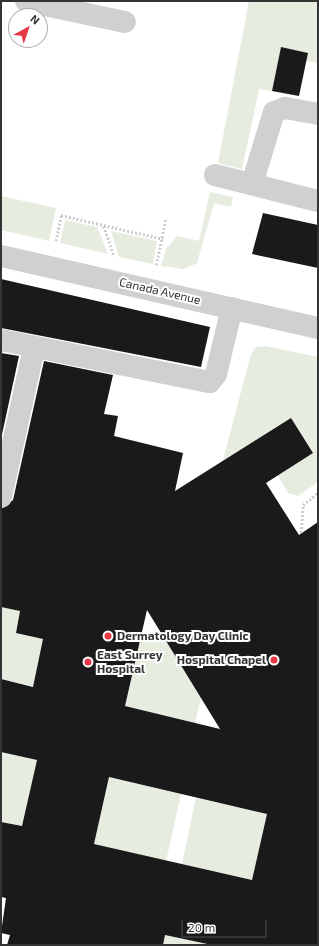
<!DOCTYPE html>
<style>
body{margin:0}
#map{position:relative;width:319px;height:946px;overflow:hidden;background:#fff;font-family:"Exo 2",sans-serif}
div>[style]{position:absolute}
.green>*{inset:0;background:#e6ecdf}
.building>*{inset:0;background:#1a1a1a}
.path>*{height:2.5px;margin-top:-1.25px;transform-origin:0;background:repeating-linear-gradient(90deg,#cdcdcd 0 2px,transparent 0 4px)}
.minor>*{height:22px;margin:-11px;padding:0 11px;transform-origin:11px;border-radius:11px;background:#d0d0d0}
.dots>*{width:11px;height:11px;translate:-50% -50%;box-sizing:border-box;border:2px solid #fff;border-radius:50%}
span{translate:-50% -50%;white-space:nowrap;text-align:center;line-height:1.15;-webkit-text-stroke:4px #fff;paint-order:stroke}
.street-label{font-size:12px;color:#333}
.poi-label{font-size:12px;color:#333;font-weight:700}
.left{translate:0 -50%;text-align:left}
.right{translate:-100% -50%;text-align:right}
.frame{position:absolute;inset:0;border:2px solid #333;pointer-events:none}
.north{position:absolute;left:8px;top:8px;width:40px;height:40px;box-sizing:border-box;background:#fff;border:1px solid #adadad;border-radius:50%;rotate:40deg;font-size:11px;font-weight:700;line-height:16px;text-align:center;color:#333}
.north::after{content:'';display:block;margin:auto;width:14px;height:18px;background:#e63946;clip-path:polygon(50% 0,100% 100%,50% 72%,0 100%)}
.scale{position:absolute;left:181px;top:920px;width:86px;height:18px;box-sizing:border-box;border:2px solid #333;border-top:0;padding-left:5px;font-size:12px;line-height:14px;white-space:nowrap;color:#333;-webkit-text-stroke:3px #fff;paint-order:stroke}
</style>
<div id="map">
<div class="green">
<i style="clip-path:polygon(249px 1px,318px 1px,318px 63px,306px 61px,307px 53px,281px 47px,272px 91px,259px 89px,242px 169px,218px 163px)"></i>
<i style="clip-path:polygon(210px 192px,233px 197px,231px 207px,214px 203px,197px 263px,184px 269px,161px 266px,166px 249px,177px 236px,199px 241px)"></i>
<i style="clip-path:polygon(1px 196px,56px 208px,49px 241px,1px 230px)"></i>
<i style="clip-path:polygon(65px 220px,97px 227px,108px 254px,60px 243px)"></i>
<i style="clip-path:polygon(111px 231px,157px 241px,153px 264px,119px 257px)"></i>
<i style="clip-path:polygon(265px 346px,318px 357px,318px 482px,298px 496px,288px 493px,278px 476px,223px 460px,251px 354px,256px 347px)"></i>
<i style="clip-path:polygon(1px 607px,20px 611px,16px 633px,43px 639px,36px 687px,1px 679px)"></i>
<i style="clip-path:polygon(141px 634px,165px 640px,201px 698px,195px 723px,125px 706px)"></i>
<i style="clip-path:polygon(1px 752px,37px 760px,22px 826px,1px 822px)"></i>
<i style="clip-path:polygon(109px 777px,181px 794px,166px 861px,94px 844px)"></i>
<i style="clip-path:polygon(196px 798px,267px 814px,252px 880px,182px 864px)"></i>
<i style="clip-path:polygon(165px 935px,212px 945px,163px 945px)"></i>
</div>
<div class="building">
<i style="clip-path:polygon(281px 47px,308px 53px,299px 96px,272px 91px)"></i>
<i style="clip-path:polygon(263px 213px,318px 225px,318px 268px,252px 254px)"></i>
<i style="clip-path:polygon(1px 279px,210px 327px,201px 367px,1px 328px)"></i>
<i style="clip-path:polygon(1px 353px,19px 356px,1px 439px)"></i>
<i style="clip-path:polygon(evenodd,44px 361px,113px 375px,104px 414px,118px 416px,114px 436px,183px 453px,175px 491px,291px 418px,313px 453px,266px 483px,299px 535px,318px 522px,318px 945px,212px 945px,165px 935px,163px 945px,7px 945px,10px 935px,1px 933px,6px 898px,1px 897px,1px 822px,22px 826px,37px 760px,1px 752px,1px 679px,33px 687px,43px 639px,16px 633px,20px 611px,1px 607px,1px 509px,13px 500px,44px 361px,147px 610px,220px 729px,125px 706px,147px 610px,44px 361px,109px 777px,267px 814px,252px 880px,94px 844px,109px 777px)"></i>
</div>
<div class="path">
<i style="left:104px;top:226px;width:31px;rotate:71deg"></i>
<i style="left:56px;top:241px;width:26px;rotate:-79deg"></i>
<i style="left:61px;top:215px;width:105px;rotate:13.2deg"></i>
<i style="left:156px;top:265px;width:48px;rotate:-78deg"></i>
<i style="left:301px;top:533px;width:28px;rotate:-86deg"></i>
<i style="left:303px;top:505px;width:19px;rotate:-39deg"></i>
</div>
<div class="minor">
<i style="left:26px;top:1px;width:101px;rotate:12deg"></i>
<i style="left:215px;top:175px;width:106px;rotate:14.2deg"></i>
<i style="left:252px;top:184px;width:75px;rotate:-73deg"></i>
<i style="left:274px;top:112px;width:12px;rotate:-20deg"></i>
<i style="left:285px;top:108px;width:34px;rotate:10deg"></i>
<i style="left:1px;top:256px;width:325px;rotate:12.8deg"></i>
<i style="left:1px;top:340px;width:213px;rotate:11.4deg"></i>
<i style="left:210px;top:382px;width:10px;rotate:-53deg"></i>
<i style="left:216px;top:374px;width:68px;rotate:-76.4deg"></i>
<i style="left:1px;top:497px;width:153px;rotate:-77.5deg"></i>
</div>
<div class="dots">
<i style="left:108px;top:636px;background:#e63946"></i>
<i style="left:274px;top:660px;background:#e63946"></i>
<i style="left:88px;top:662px;background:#e63946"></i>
</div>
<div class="street-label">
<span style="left:160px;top:291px;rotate:13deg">Canada Avenue</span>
</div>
<div class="poi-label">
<span class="left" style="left:117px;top:636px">Dermatology Day Clinic</span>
<span class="left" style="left:97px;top:662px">East Surrey<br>Hospital</span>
<span class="right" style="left:266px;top:660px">Hospital Chapel</span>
</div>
<div class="frame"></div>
<div class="north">N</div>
<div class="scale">20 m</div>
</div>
